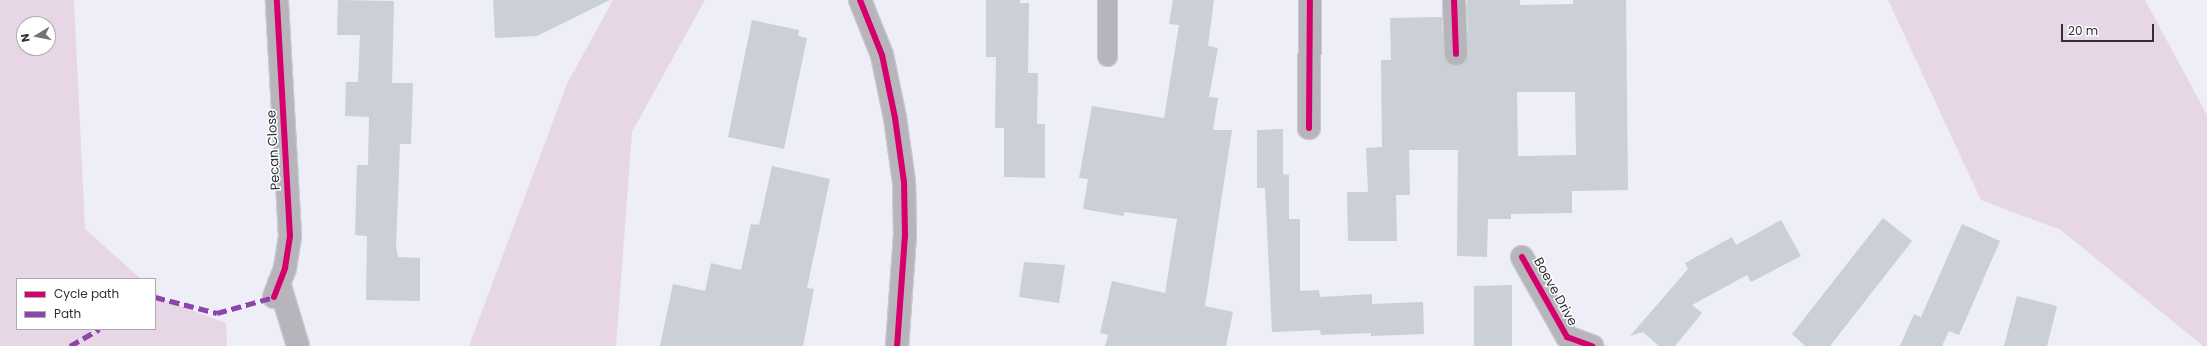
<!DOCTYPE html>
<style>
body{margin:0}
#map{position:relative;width:2207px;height:346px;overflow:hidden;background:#edeef8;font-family:Poppins,sans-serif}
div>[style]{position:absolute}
.green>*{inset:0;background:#e7d6e6}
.building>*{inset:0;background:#cbcfd6}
.roads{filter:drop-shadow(1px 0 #c8c9d0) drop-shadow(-1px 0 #c8c9d0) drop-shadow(0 1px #c8c9d0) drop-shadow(0 -1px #c8c9d0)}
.lane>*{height:19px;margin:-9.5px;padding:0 9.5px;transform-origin:9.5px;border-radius:9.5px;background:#b7b4bb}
.street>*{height:22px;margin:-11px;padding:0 11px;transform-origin:11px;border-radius:11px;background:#b7b4bb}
.quiet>*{height:5px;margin-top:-2.5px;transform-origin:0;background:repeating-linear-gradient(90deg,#8e44ad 0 10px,transparent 0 15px)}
.cycleway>*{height:6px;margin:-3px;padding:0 3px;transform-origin:3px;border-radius:3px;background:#d6006c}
span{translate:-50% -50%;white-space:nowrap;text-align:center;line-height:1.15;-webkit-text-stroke:3px #fff;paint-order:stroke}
.street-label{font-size:13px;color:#2f3036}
.legend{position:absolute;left:16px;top:278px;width:140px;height:52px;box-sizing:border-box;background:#fff;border:1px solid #acacaf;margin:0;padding:5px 7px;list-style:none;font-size:12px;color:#2f3036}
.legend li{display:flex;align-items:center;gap:8px;height:20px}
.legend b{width:20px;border:1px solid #acacaf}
.north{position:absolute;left:16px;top:16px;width:40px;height:40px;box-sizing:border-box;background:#fff;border:1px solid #acacaf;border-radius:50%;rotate:260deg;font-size:11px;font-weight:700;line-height:16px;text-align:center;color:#2f3036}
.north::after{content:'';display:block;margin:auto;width:14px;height:18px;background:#72727a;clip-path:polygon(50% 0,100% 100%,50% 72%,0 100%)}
.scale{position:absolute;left:2061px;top:24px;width:93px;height:18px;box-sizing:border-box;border:2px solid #2f3036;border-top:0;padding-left:5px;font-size:12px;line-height:14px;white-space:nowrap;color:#2f3036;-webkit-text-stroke:3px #fff;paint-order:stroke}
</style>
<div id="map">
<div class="green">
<i style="clip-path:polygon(evenodd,0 0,74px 0,85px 229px,141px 279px,17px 279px,17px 329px,155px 329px,155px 291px,164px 300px,226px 323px,227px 346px,0 346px,0 0,24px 24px,48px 24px,48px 48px,24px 48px,24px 24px)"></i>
<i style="clip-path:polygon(613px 0,705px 0,632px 132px,616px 346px,469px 346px,567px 84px)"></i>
<i style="clip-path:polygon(1888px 0,2145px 0,2207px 115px,2207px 346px,2203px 346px,2061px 230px,1981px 200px)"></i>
</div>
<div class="building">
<i style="clip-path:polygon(338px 0,394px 1px,392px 83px,413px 83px,411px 144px,400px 144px,396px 247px,398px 257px,420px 258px,420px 301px,366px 300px,367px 236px,355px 235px,357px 165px,368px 165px,369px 117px,345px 116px,346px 82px,358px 82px,360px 35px,337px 35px)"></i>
<i style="clip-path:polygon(493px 0,610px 0,537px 36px,495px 38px)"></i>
<i style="clip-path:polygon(986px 0,1020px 0,1020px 3px,1029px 3px,1028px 73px,1038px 73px,1037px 124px,1045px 124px,1045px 178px,1004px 177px,1004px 128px,995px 128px,996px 57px,986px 57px)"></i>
<i style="clip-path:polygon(1173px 0,1214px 0,1208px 46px,1218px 48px,1209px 97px,1218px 98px,1213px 130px,1232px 130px,1205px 306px,1233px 312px,1226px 346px,1105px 346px,1108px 335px,1100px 333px,1112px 281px,1165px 293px,1177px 219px,1124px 212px,1124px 216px,1083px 209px,1088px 179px,1079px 178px,1092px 106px,1164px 118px,1179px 25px,1169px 24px)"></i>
<i style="clip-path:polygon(evenodd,1467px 0,1520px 0,1520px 5px,1573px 4px,1573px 0,1626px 0,1628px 190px,1572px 191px,1572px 213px,1511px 214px,1511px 219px,1488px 219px,1487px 257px,1457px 256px,1458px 150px,1409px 150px,1410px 195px,1396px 195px,1397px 241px,1348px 241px,1347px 192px,1368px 192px,1366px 148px,1382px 147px,1381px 60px,1391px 60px,1390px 18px,1442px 17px,1444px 55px,1450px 65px,1457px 66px,1463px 64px,1468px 54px,1467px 0,1517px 92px,1575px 92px,1576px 155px,1518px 156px,1517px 92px)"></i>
<i style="clip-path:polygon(752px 20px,799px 30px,798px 36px,807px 38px,784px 149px,728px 137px)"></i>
<i style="clip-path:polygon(1283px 129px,1283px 174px,1289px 175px,1289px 219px,1300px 219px,1300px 291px,1319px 290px,1320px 297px,1372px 294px,1372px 304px,1423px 302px,1424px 334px,1371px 336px,1371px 333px,1321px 335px,1320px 330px,1272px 332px,1265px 188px,1257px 188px,1257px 130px)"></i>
<i style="clip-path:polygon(772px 166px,830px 179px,807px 288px,814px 289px,803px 346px,660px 346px,673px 284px,705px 291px,711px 263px,741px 270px,751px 224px,759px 225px)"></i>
<i style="clip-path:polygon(1883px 218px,1912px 241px,1830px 346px,1805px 346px,1792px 334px)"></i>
<i style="clip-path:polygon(1781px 220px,1801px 256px,1751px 282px,1747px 275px,1692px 305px,1702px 313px,1675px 346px,1659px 346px,1643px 332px,1630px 336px,1688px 269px,1685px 263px,1732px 237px,1736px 245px)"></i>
<i style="clip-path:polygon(1962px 224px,2000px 241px,1959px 335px,1949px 331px,1942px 346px,1900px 346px,1914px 314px,1921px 317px)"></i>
<i style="clip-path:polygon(1024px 262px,1065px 265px,1059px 303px,1019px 297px)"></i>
<i style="clip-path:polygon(1512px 285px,1512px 346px,1474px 346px,1474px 286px)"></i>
<i style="clip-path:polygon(2017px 296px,2057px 306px,2047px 346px,2004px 346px)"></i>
</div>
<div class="roads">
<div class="lane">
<i style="left:1107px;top:0;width:56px;rotate:90deg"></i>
</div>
<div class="street">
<i style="left:860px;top:0;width:59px;rotate:68.2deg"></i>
<i style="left:882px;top:55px;width:64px;rotate:78.3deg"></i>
<i style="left:895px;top:118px;width:65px;rotate:82deg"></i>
<i style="left:904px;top:182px;width:53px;rotate:88.9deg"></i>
<i style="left:905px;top:235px;width:111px;rotate:94.1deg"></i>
<i style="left:1454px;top:0;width:54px;rotate:87.9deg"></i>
<i style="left:1309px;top:128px;width:128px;rotate:-89.6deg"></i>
<i style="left:1522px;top:257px;width:92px;rotate:60.6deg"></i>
<i style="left:1567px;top:337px;width:27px;rotate:20deg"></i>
<i style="left:279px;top:283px;width:66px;rotate:73.2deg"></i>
<i style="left:274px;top:297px;width:31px;rotate:-69deg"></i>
<i style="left:285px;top:268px;width:32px;rotate:-81deg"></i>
<i style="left:290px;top:236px;width:236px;rotate:-93.2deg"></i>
</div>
</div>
<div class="quiet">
<i style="left:155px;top:297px;width:64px;rotate:14.5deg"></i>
<i style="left:217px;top:313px;width:59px;rotate:-15.7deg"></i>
<i style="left:70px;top:346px;width:34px;rotate:-30deg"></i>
</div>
<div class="cycleway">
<i style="left:860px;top:0;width:59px;rotate:68.2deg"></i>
<i style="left:882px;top:55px;width:64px;rotate:78.3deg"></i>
<i style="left:895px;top:118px;width:65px;rotate:82deg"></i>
<i style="left:904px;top:182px;width:53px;rotate:88.9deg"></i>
<i style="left:905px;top:235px;width:111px;rotate:94.1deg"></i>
<i style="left:1454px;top:0;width:54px;rotate:87.9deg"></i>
<i style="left:1309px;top:128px;width:128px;rotate:-89.6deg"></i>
<i style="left:1522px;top:257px;width:92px;rotate:60.6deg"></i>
<i style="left:1567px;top:337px;width:27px;rotate:20deg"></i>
<i style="left:274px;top:297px;width:31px;rotate:-69deg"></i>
<i style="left:285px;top:268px;width:32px;rotate:-81deg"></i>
<i style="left:290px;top:236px;width:236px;rotate:-93.2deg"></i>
</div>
<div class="street-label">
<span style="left:274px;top:150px;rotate:-93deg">Pecan Close</span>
<span style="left:1555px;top:292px;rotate:61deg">Boeve Drive</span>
</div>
<ul class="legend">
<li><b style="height:5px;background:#d6006c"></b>Cycle path</li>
<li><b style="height:5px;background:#8e44ad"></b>Path</li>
</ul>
<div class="north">N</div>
<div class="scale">20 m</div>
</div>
